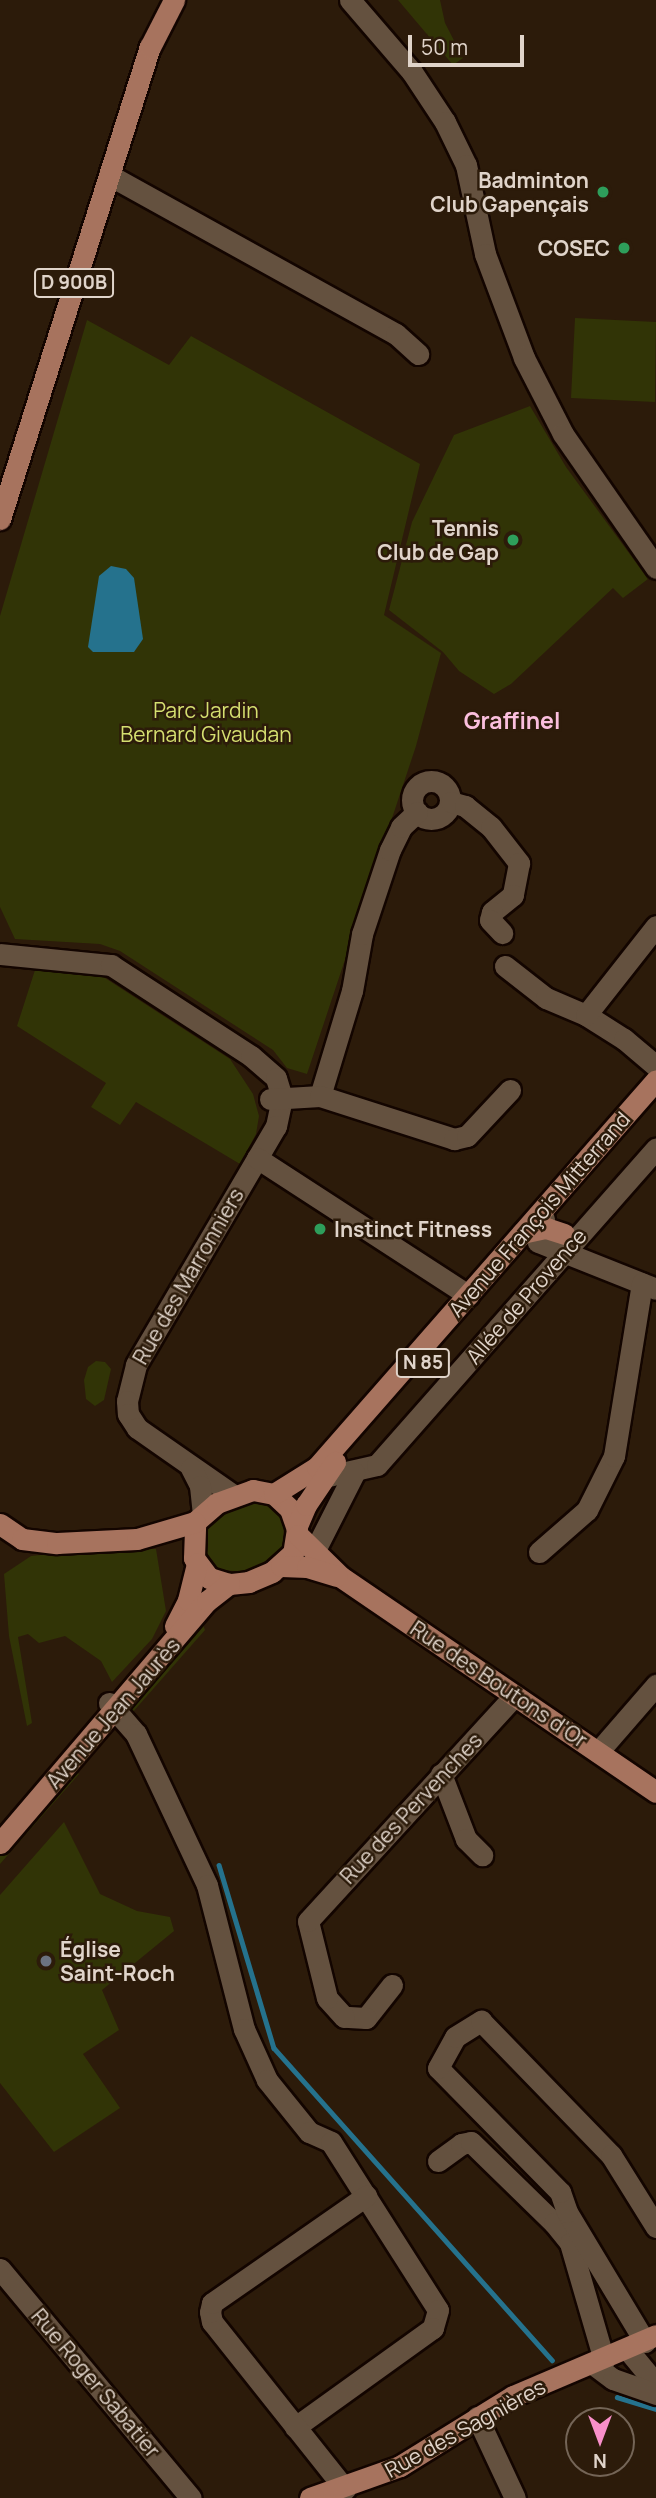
<!DOCTYPE html>
<meta charset="utf-8">
<style>
body{margin:0}
#map{position:relative;width:656px;height:2498px;overflow:hidden;background:#2c1b0a;font-family:Manrope,sans-serif}
div>[style]{position:absolute}
.green>*{inset:0;background:#313406}
.water>*{inset:0;background:#25728d}
.stream>*{height:4.5px;margin:-2.25px;padding:0 2.25px;transform-origin:2.25px;border-radius:2.25px;background:#25728d}
.roads{filter:drop-shadow(2px 0 #130500) drop-shadow(-2px 0 #130500) drop-shadow(0 2px #130500) drop-shadow(0 -2px #130500)}
.minor>*{height:21px;margin:-10.5px;padding:0 10.5px;transform-origin:10.5px;border-radius:10.5px;background:#64513f}
.minor>.ring{margin:-10.5px;padding:0;box-sizing:content-box;background:none;border:21px solid #64513f;border-radius:50%}
.major>*{height:21px;margin:-10.5px;padding:0 10.5px;transform-origin:10.5px;border-radius:10.5px;background:#a7735e}
.dots>*{width:19px;height:19px;translate:-50% -50%;box-sizing:border-box;border:4px solid #2c1b0a;border-radius:50%}
span{translate:-50% -50%;white-space:nowrap;text-align:center;line-height:1.15;-webkit-text-stroke:5px #2c1b0a;paint-order:stroke}
.shield-label span{padding:2px 5px;background:#2c1b0a;border:2px solid;border-radius:5px;-webkit-text-stroke-width:0}
.shield-label{font-size:19px;color:#e0d4ca;font-weight:700}
.poi-label{font-size:21px;color:#e0d4ca;font-weight:700}
.right{translate:-100% -50%;text-align:right}
.left{translate:0 -50%;text-align:left}
.park-label{font-size:21px;color:#d5df70}
.street-label{font-size:21px;color:#e0d4ca}
.neighbourhood-label{font-size:23px;color:#fbbfde;font-weight:700}
.north{position:absolute;left:565px;top:2407px;width:70px;height:70px;box-sizing:border-box;background:#2c1b0a;border:2px solid #746557;border-radius:50%;rotate:180deg;font-size:19px;font-weight:700;line-height:28px;text-align:center;color:#e0d4ca}
.north::after{content:'';display:block;margin:auto;width:24px;height:32px;background:#f98fca;clip-path:polygon(50% 0,100% 100%,50% 72%,0 100%)}
.scale{position:absolute;left:408px;top:35px;width:116px;height:32px;box-sizing:border-box;border:4px solid #e0d4ca;border-top:0;padding-left:9px;font-size:21px;line-height:24px;white-space:nowrap;color:#e0d4ca;-webkit-text-stroke:5px #2c1b0a;paint-order:stroke}
</style>
<div id="map">
<div class="green">
<i style="clip-path:polygon(398px 0,440px 0,445px 23px,463px 58px,453px 65px)"></i>
<i style="clip-path:polygon(575px 318px,656px 322px,655px 402px,571px 398px)"></i>
<i style="clip-path:polygon(87px 320px,169px 365px,191px 336px,420px 464px,384px 615px,441px 653px,416px 746px,307px 1074px,287px 1068px,273px 1050px,120px 951px,100px 944px,15px 939px,0 907px,0 616px)"></i>
<i style="clip-path:polygon(530px 406px,566px 467px,648px 579px,623px 598px,613px 588px,511px 684px,494px 694px,459px 671px,443px 652px,389px 610px,412px 522px,454px 435px)"></i>
<i style="clip-path:polygon(35px 970px,102px 976px,230px 1059px,253px 1094px,259px 1116px,256px 1134px,240px 1164px,136px 1102px,120px 1125px,91px 1107px,106px 1083px,17px 1026px)"></i>
<i style="clip-path:polygon(96px 1361px,105px 1362px,111px 1369px,104px 1400px,95px 1406px,86px 1399px,84px 1380px,88px 1367px)"></i>
<i style="clip-path:polygon(260px 1501px,277px 1509px,284px 1521px,283px 1548px,270px 1562px,242px 1572px,216px 1569px,202px 1544px,206px 1524px,239px 1503px)"></i>
<i style="clip-path:polygon(96px 1549px,156px 1549px,166px 1611px,152px 1639px,112px 1682px,101px 1661px,65px 1636px,39px 1643px,28px 1634px,18px 1637px,32px 1723px,27px 1726px,9px 1636px,4px 1574px,31px 1556px)"></i>
<i style="clip-path:polygon(201px 1619px,205px 1630px,132px 1713px,131px 1702px)"></i>
<i style="clip-path:polygon(72px 1768px,79px 1774px,0 1864px,0 1850px)"></i>
<i style="clip-path:polygon(64px 1822px,100px 1894px,137px 1911px,170px 1917px,174px 1931px,102px 1990px,119px 2030px,83px 2054px,120px 2108px,54px 2152px,0 2083px,0 1895px)"></i>
</div>
<div class="water">
<i style="clip-path:polygon(111px 566px,126px 569px,134px 578px,143px 639px,134px 652px,93px 652px,88px 647px,99px 576px)"></i>
</div>
<div class="stream">
<i style="left:219px;top:1865px;width:191px;rotate:73.3deg"></i>
<i style="left:274px;top:2048px;width:418px;rotate:48.3deg"></i>
<i style="left:617px;top:2397px;width:41px;rotate:17.1deg"></i>
</div>
<div class="roads">
<div class="minor">
<i style="left:350px;top:0;width:95px;rotate:49.3deg"></i>
<i style="left:412px;top:72px;width:60px;rotate:56.6deg"></i>
<i style="left:445px;top:122px;width:48px;rotate:64deg"></i>
<i style="left:466px;top:165px;width:91px;rotate:77.9deg"></i>
<i style="left:485px;top:254px;width:111px;rotate:69.4deg"></i>
<i style="left:524px;top:358px;width:85px;rotate:62.8deg"></i>
<i style="left:563px;top:434px;width:163px;rotate:55.2deg"></i>
<i style="left:109px;top:175px;width:328px;rotate:29deg"></i>
<i style="left:396px;top:334px;width:30px;rotate:42deg"></i>
<i class="ring" style="left:412px;top:781px;width:17px;height:17px"></i>
<i style="left:451px;top:802px;width:15px;rotate:16deg"></i>
<i style="left:465px;top:806px;width:33px;rotate:39deg"></i>
<i style="left:491px;top:827px;width:46px;rotate:52.1deg"></i>
<i style="left:519px;top:863px;width:33px;rotate:101deg"></i>
<i style="left:513px;top:895px;width:27px;rotate:141deg"></i>
<i style="left:492px;top:912px;width:8px;rotate:104deg"></i>
<i style="left:490px;top:920px;width:18px;rotate:47deg"></i>
<i style="left:0;top:954px;width:112px;rotate:5.7deg"></i>
<i style="left:111px;top:965px;width:167px;rotate:33deg"></i>
<i style="left:251px;top:1056px;width:33px;rotate:41deg"></i>
<i style="left:276px;top:1078px;width:21px;rotate:73deg"></i>
<i style="left:282px;top:1098px;width:29px;rotate:102deg"></i>
<i style="left:276px;top:1126px;width:277px;rotate:120.4deg"></i>
<i style="left:136px;top:1365px;width:37px;rotate:104deg"></i>
<i style="left:127px;top:1401px;width:13px;rotate:86deg"></i>
<i style="left:128px;top:1414px;width:17px;rotate:57deg"></i>
<i style="left:137px;top:1428px;width:117px;rotate:34.9deg"></i>
<i style="left:505px;top:966px;width:52px;rotate:38deg"></i>
<i style="left:546px;top:998px;width:43px;rotate:23deg"></i>
<i style="left:586px;top:1015px;width:45px;rotate:32.3deg"></i>
<i style="left:624px;top:1039px;width:42px;rotate:40.2deg"></i>
<i style="left:586px;top:1015px;width:113px;rotate:-51.8deg"></i>
<i style="left:320px;top:1096px;width:110px;rotate:-73.1deg"></i>
<i style="left:352px;top:991px;width:58px;rotate:-80deg"></i>
<i style="left:362px;top:934px;width:89px;rotate:-71.6deg"></i>
<i style="left:390px;top:850px;width:25px;rotate:-64deg"></i>
<i style="left:401px;top:827px;width:22px;rotate:-43deg"></i>
<i style="left:270px;top:1099px;width:50px;rotate:-3.4deg"></i>
<i style="left:320px;top:1096px;width:141px;rotate:17.8deg"></i>
<i style="left:454px;top:1139px;width:13px;rotate:-13deg"></i>
<i style="left:467px;top:1136px;width:63px;rotate:-46.9deg"></i>
<i style="left:257px;top:1158px;width:252px;rotate:33deg"></i>
<i style="left:544px;top:1219px;width:13px;rotate:132deg"></i>
<i style="left:535px;top:1229px;width:13px;rotate:77deg"></i>
<i style="left:538px;top:1242px;width:127px;rotate:21.7deg"></i>
<i style="left:191px;top:1468px;width:20px;rotate:63deg"></i>
<i style="left:200px;top:1486px;width:27px;rotate:84deg"></i>
<i style="left:324px;top:1477px;width:54px;rotate:-12.8deg"></i>
<i style="left:377px;top:1465px;width:422px;rotate:-48.6deg"></i>
<i style="left:314px;top:1552px;width:89px;rotate:-63.1deg"></i>
<i style="left:539px;top:1552px;width:64px;rotate:-41.2deg"></i>
<i style="left:587px;top:1510px;width:60px;rotate:-63.4deg"></i>
<i style="left:614px;top:1456px;width:175px;rotate:-80.8deg"></i>
<i style="left:109px;top:1703px;width:41px;rotate:48.9deg"></i>
<i style="left:136px;top:1734px;width:167px;rotate:64.8deg"></i>
<i style="left:207px;top:1885px;width:149px;rotate:75.6deg"></i>
<i style="left:244px;top:2029px;width:56px;rotate:65.7deg"></i>
<i style="left:267px;top:2080px;width:67px;rotate:51.1deg"></i>
<i style="left:309px;top:2132px;width:24px;rotate:24deg"></i>
<i style="left:331px;top:2142px;width:199px;rotate:57.5deg"></i>
<i style="left:438px;top:2310px;width:19px;rotate:106deg"></i>
<i style="left:433px;top:2328px;width:170px;rotate:144.3deg"></i>
<i style="left:598px;top:1752px;width:89px;rotate:-49.1deg"></i>
<i style="left:441px;top:1774px;width:70px;rotate:69deg"></i>
<i style="left:466px;top:1839px;width:23px;rotate:45deg"></i>
<i style="left:392px;top:1985px;width:42px;rotate:128.2deg"></i>
<i style="left:366px;top:2018px;width:22px;rotate:-177deg"></i>
<i style="left:344px;top:2017px;width:25px;rotate:-132deg"></i>
<i style="left:327px;top:1998px;width:79px;rotate:-103.9deg"></i>
<i style="left:308px;top:1921px;width:306px;rotate:-47.5deg"></i>
<i style="left:438px;top:2161px;width:29px;rotate:-36deg"></i>
<i style="left:461px;top:2144px;width:10px;rotate:-11deg"></i>
<i style="left:471px;top:2142px;width:116px;rotate:44.3deg"></i>
<i style="left:554px;top:2223px;width:26px;rotate:51deg"></i>
<i style="left:570px;top:2243px;width:122px;rotate:73.8deg"></i>
<i style="left:0;top:2269px;width:298px;rotate:50.2deg"></i>
<i style="left:645px;top:2342px;width:152px;rotate:-121deg"></i>
<i style="left:567px;top:2212px;width:21px;rotate:-109deg"></i>
<i style="left:560px;top:2192px;width:174px;rotate:-134.5deg"></i>
<i style="left:438px;top:2068px;width:35px;rotate:-61deg"></i>
<i style="left:455px;top:2037px;width:31px;rotate:-32deg"></i>
<i style="left:481px;top:2021px;width:187px;rotate:45.9deg"></i>
<i style="left:611px;top:2155px;width:85px;rotate:58deg"></i>
<i style="left:628px;top:2350px;width:44px;rotate:50.5deg"></i>
<i style="left:593px;top:2364px;width:25px;rotate:37deg"></i>
<i style="left:613px;top:2379px;width:46px;rotate:19.2deg"></i>
<i style="left:477px;top:2417px;width:89px;rotate:64.9deg"></i>
<i style="left:345px;top:2489px;width:213px;rotate:-128.5deg"></i>
<i style="left:212px;top:2322px;width:10px;rotate:-101deg"></i>
<i style="left:210px;top:2312px;width:9px;rotate:-77deg"></i>
<i style="left:212px;top:2303px;width:188px;rotate:-34.8deg"></i>
</div>
<div class="major">
<i style="left:0;top:519px;width:495px;rotate:-72.4deg"></i>
<i style="left:150px;top:47px;width:53px;rotate:-62.9deg"></i>
<i style="left:522px;top:1233px;width:25px;rotate:-12deg"></i>
<i style="left:546px;top:1228px;width:19px;rotate:18deg"></i>
<i style="left:253px;top:1490px;width:21px;rotate:11deg"></i>
<i style="left:274px;top:1494px;width:22px;rotate:43deg"></i>
<i style="left:290px;top:1509px;width:21px;rotate:71deg"></i>
<i style="left:297px;top:1529px;width:24px;rotate:99deg"></i>
<i style="left:293px;top:1553px;width:28px;rotate:138deg"></i>
<i style="left:272px;top:1572px;width:25px;rotate:157deg"></i>
<i style="left:249px;top:1582px;width:20px;rotate:174deg"></i>
<i style="left:229px;top:1584px;width:21px;rotate:-163deg"></i>
<i style="left:209px;top:1578px;width:25px;rotate:-127deg"></i>
<i style="left:194px;top:1558px;width:36px;rotate:-88deg"></i>
<i style="left:195px;top:1522px;width:29px;rotate:-41deg"></i>
<i style="left:217px;top:1503px;width:38px;rotate:-20deg"></i>
<i style="left:274px;top:1494px;width:51px;rotate:-32.1deg"></i>
<i style="left:317px;top:1467px;width:514px;rotate:-48.78deg"></i>
<i style="left:0;top:1524px;width:27px;rotate:34deg"></i>
<i style="left:22px;top:1539px;width:35px;rotate:7deg"></i>
<i style="left:57px;top:1543px;width:80px;rotate:-2.9deg"></i>
<i style="left:137px;top:1539px;width:60px;rotate:-16.3deg"></i>
<i style="left:297px;top:1526px;width:23px;rotate:-67deg"></i>
<i style="left:306px;top:1505px;width:52px;rotate:-56deg"></i>
<i style="left:298px;top:1535px;width:60px;rotate:44.3deg"></i>
<i style="left:341px;top:1577px;width:381px;rotate:34.3deg"></i>
<i style="left:281px;top:1566px;width:26px;rotate:2deg"></i>
<i style="left:307px;top:1567px;width:31px;rotate:17deg"></i>
<i style="left:175px;top:1626px;width:29px;rotate:-63deg"></i>
<i style="left:188px;top:1600px;width:38px;rotate:-76deg"></i>
<i style="left:0;top:1843px;width:318px;rotate:-49.5deg"></i>
<i style="left:207px;top:1601px;width:28px;rotate:-38deg"></i>
<i style="left:310px;top:2498px;width:96px;rotate:-19.6deg"></i>
<i style="left:400px;top:2466px;width:133px;rotate:-31.8deg"></i>
<i style="left:513px;top:2396px;width:155px;rotate:-23.1deg"></i>
</div>
</div>
<div class="dots">
<i style="left:603px;top:192px;background:#2e9e5b"></i>
<i style="left:624px;top:248px;background:#2e9e5b"></i>
<i style="left:513px;top:540px;background:#2e9e5b"></i>
<i style="left:320px;top:1229px;background:#2e9e5b"></i>
<i style="left:46px;top:1961px;background:#6b7280"></i>
</div>
<div class="shield-label">
<span style="left:74px;top:283px">D 900B</span>
<span style="left:423px;top:1363px">N 85</span>
</div>
<div class="poi-label">
<span class="right" style="left:589px;top:192px">Badminton<br>Club Gapençais</span>
<span class="right" style="left:610px;top:248px">COSEC</span>
<span class="right" style="left:499px;top:540px">Tennis<br>Club de Gap</span>
<span class="left" style="left:334px;top:1229px">Instinct Fitness</span>
<span class="left" style="left:60px;top:1961px">Église<br>Saint-Roch</span>
</div>
<div class="park-label">
<span style="left:206px;top:722px">Parc Jardin<br>Bernard Givaudan</span>
</div>
<div class="street-label">
<span style="left:539px;top:1214px;rotate:-49deg">Avenue François Mitterrand</span>
<span style="left:188px;top:1276px;rotate:-60deg">Rue des Marronniers</span>
<span style="left:526px;top:1296px;rotate:-49deg">Allée de Provence</span>
<span style="left:499px;top:1684px;rotate:34deg">Rue des Boutons d'Or</span>
<span style="left:113px;top:1713px;rotate:-49deg">Avenue Jean Jaurès</span>
<span style="left:411px;top:1808px;rotate:-47deg">Rue des Pervenches</span>
<span style="left:96px;top:2383px;rotate:50deg">Rue Roger Sabatier</span>
<span style="left:465px;top:2428px;rotate:-29deg">Rue des Sagnières</span>
</div>
<div class="neighbourhood-label">
<span style="left:512px;top:720px">Graffinel</span>
</div>
<div class="north">N</div>
<div class="scale">50 m</div>
</div>
